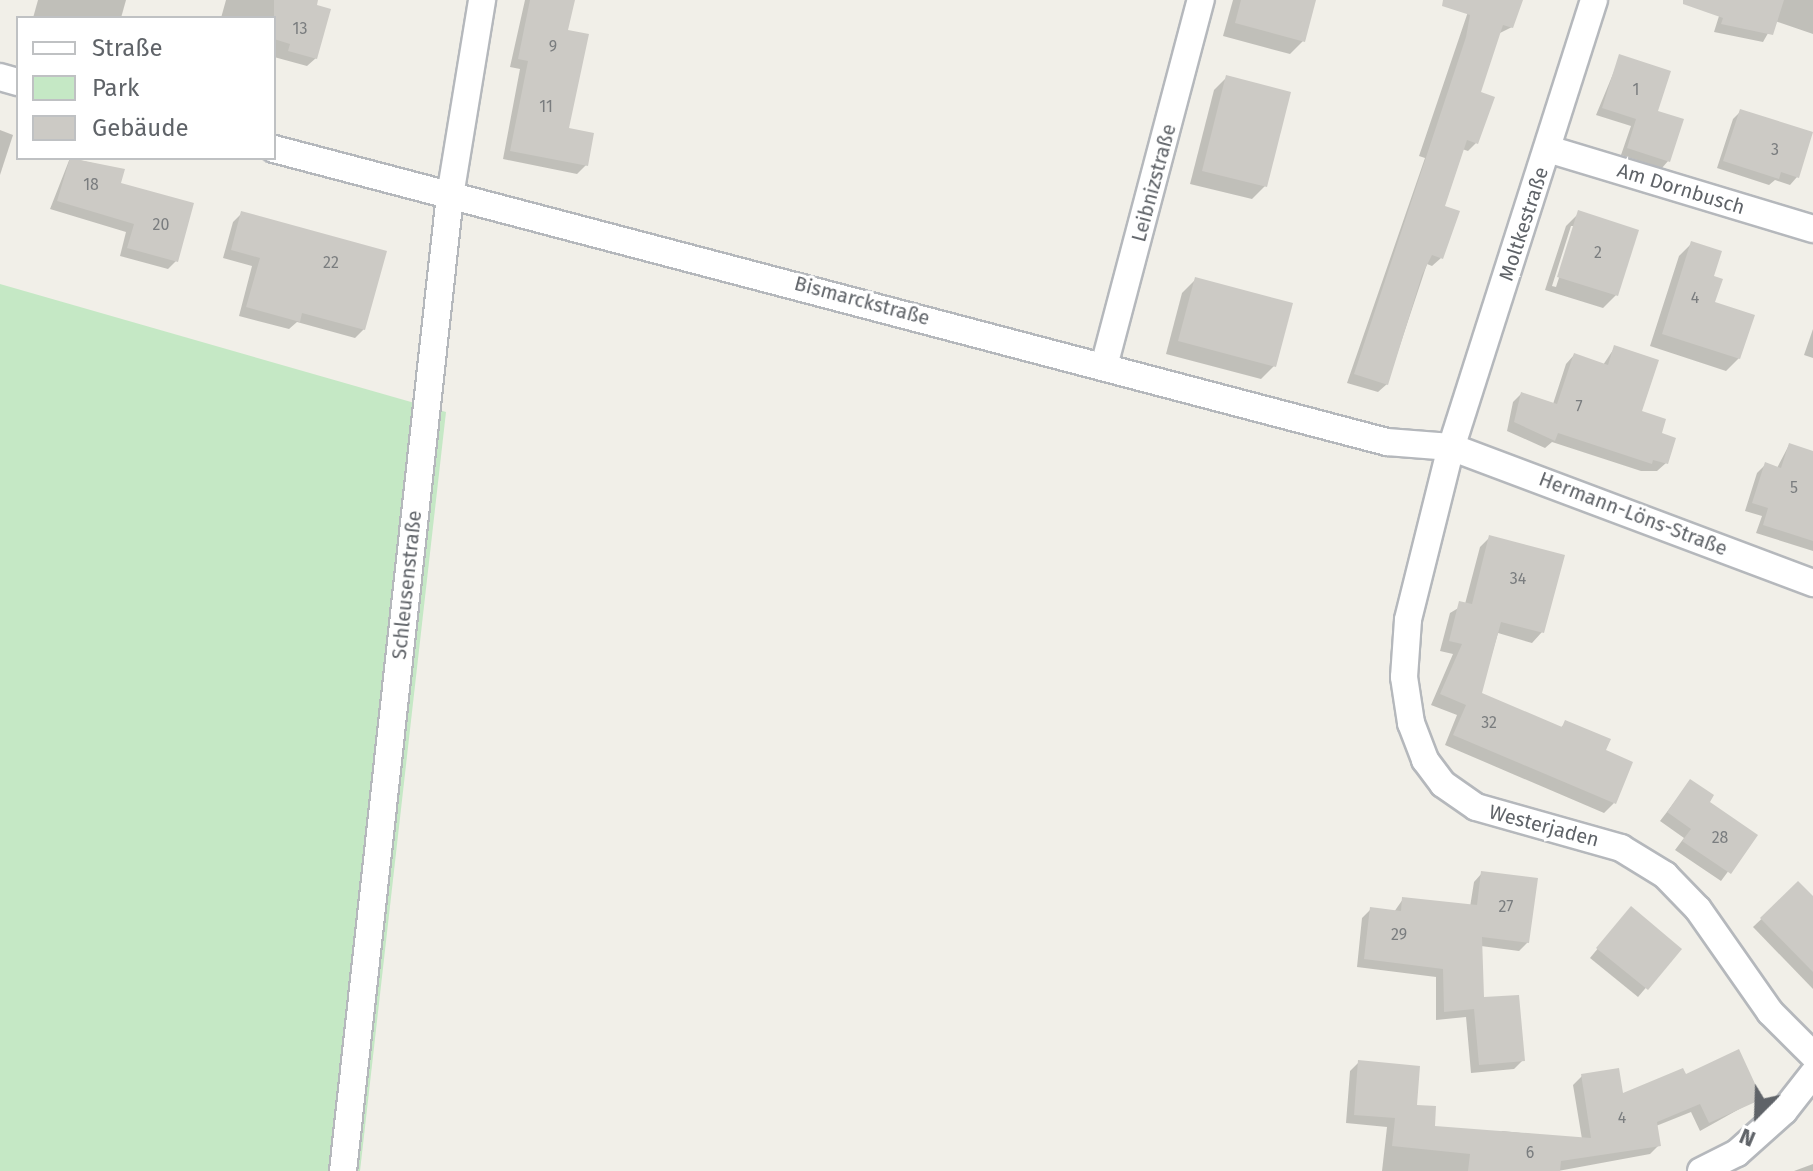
<!DOCTYPE html>
<meta charset="utf-8">
<style>
body{margin:0}
#map{position:relative;width:1813px;height:1171px;overflow:hidden;background:#f1efe8;font-family:"Fira Sans",sans-serif}
div>[style]{position:absolute}
.green>*{inset:0;background:#c5e8c5}
.shadow>*{inset:0;background:#0003}
.building>*{inset:0;background:#cccac5}
.roads{filter:drop-shadow(2px 0 #b5b8bc) drop-shadow(-2px 0 #b5b8bc) drop-shadow(0 2px #b5b8bc) drop-shadow(0 -2px #b5b8bc)}
.minor>*{height:26px;margin:-13px;padding:0 13px;transform-origin:13px;border-radius:13px;background:#fff}
span{translate:-50% -50%;white-space:nowrap;text-align:center;line-height:1.15;-webkit-text-stroke:6px #fff;paint-order:stroke}
.number-label{font-size:16px;color:#7a7d7f}
.number-label span{-webkit-text-stroke-width:0}
.street-label{font-size:20px;color:#5f6368}
.legend{position:absolute;left:16px;top:16px;width:260px;height:144px;box-sizing:border-box;background:#fff;border:2px solid #bfc1c3;margin:0;padding:10px 14px;list-style:none;font-size:24px;color:#5f6368}
.legend li{display:flex;align-items:center;gap:16px;height:40px}
.legend b{width:40px;border:2px solid #bfc1c3}
.north{position:absolute;left:1717px;top:1075px;width:80px;height:80px;-webkit-text-stroke:6px #fff;paint-order:stroke;rotate:203deg;font-size:22px;font-weight:700;line-height:32px;text-align:center;color:#5f6368}
.north::after{content:'';display:block;margin:auto;width:28px;height:36px;background:#5f6368;clip-path:polygon(50% 0,100% 100%,50% 72%,0 100%)}
</style>
<div id="map">
<div class="green">
<i style="clip-path:polygon(0 284px,446px 412px,360px 1171px,0 1171px)"></i>
</div>
<div class="shadow">
<i style="clip-path:polygon(38px 0,126px 0,121px 18px,33px 18px)"></i>
<i style="clip-path:polygon(226px 0,316px 0,316px 58px,307px 66px,274px 57px,274px 18px,221px 18px)"></i>
<i style="clip-path:polygon(525px 0,573px 0,566px 32px,567px 129px,586px 165px,577px 174px,503px 159px,520px 69px,510px 67px)"></i>
<i style="clip-path:polygon(1233px 0,1314px 0,1303px 41px,1290px 54px,1223px 36px)"></i>
<i style="clip-path:polygon(1472px 0,1520px 0,1512px 27px,1498px 34px,1478px 93px,1476px 143px,1468px 151px,1462px 149px,1443px 207px,1441px 258px,1432px 266px,1427px 264px,1387px 384px,1378px 392px,1347px 383px,1425px 158px,1419px 156px)"></i>
<i style="clip-path:polygon(1724px 0,1813px 0,1813px 34px,1775px 21px,1763px 42px,1714px 32px)"></i>
<i style="clip-path:polygon(1620px 57px,1656px 112px,1668px 161px,1662px 168px,1621px 155px,1631px 126px,1596px 115px)"></i>
<i style="clip-path:polygon(1227px 77px,1265px 186px,1252px 199px,1190px 184px,1214px 90px)"></i>
<i style="clip-path:polygon(1741px 111px,1797px 177px,1790px 185px,1775px 180px,1769px 185px,1717px 168px,1733px 119px)"></i>
<i style="clip-path:polygon(0 130px,13px 135px,0 175px)"></i>
<i style="clip-path:polygon(70px 158px,123px 170px,119px 184px,176px 261px,168px 269px,120px 256px,126px 232px,50px 209px)"></i>
<i style="clip-path:polygon(242px 213px,364px 329px,355px 338px,297px 322px,289px 329px,239px 316px,252px 266px,223px 258px,233px 222px)"></i>
<i style="clip-path:polygon(evenodd,1579px 213px,1616px 295px,1603px 308px,1545px 290px,1566px 226px,1579px 213px,1571px 226px,1576px 226px,1556px 287px,1552px 286px,1571px 226px)"></i>
<i style="clip-path:polygon(1692px 243px,1712px 277px,1713px 304px,1739px 358px,1726px 371px,1650px 346px,1679px 256px)"></i>
<i style="clip-path:polygon(1195px 280px,1274px 366px,1261px 379px,1166px 354px,1182px 293px)"></i>
<i style="clip-path:polygon(1813px 329px,1813px 358px,1804px 355px)"></i>
<i style="clip-path:polygon(1615px 347px,1639px 412px,1659px 435px,1666px 463px,1657px 471px,1641px 471px,1552px 442px,1545px 448px,1507px 431px,1513px 402px,1521px 394px,1553px 404px,1566px 364px,1574px 355px,1603px 365px)"></i>
<i style="clip-path:polygon(1789px 445px,1813px 453px,1813px 551px,1756px 533px,1762px 516px,1745px 511px,1757px 473px,1765px 465px,1777px 468px)"></i>
<i style="clip-path:polygon(1490px 537px,1542px 632px,1532px 643px,1498px 633px,1480px 694px,1560px 728px,1566px 723px,1603px 751px,1614px 803px,1604px 813px,1445px 745px,1457px 715px,1431px 705px,1453px 654px,1440px 651px,1450px 613px,1465px 604px,1480px 547px)"></i>
<i style="clip-path:polygon(1690px 782px,1707px 802px,1755px 835px,1721px 881px,1675px 850px,1684px 838px,1660px 821px)"></i>
<i style="clip-path:polygon(1482px 873px,1528px 942px,1519px 951px,1481px 946px,1482px 1000px,1523px 1060px,1514px 1069px,1471px 1073px,1466px 1017px,1436px 1020px,1436px 977px,1357px 967px,1362px 918px,1371px 909px,1394px 912px,1403px 899px,1470px 907px,1474px 882px)"></i>
<i style="clip-path:polygon(1798px 884px,1813px 899px,1813px 989px,1753px 927px)"></i>
<i style="clip-path:polygon(1623px 918px,1679px 949px,1638px 997px,1590px 958px)"></i>
<i style="clip-path:polygon(1359px 1062px,1432px 1128px,1497px 1136px,1502px 1131px,1582px 1139px,1573px 1085px,1582px 1076px,1622px 1096px,1685px 1077px,1759px 1098px,1700px 1131px,1691px 1112px,1656px 1126px,1659px 1145px,1650px 1154px,1558px 1171px,1382px 1171px,1387px 1127px,1346px 1123px,1350px 1071px)"></i>
<i style="clip-path:polygon(1813px 1164px,1813px 1171px,1794px 1171px)"></i>
</div>
<div class="building">
<i style="clip-path:polygon(274px 0,318px 0,317px 5px,331px 9px,317px 59px,288px 51px,290px 44px,274px 39px)"></i>
<i style="clip-path:polygon(530px 0,575px 0,568px 30px,589px 34px,569px 128px,594px 133px,588px 166px,510px 151px,528px 61px,518px 59px)"></i>
<i style="clip-path:polygon(1241px 0,1316px 0,1305px 42px,1235px 23px)"></i>
<i style="clip-path:polygon(1443px 0,1523px 0,1513px 28px,1503px 25px,1481px 92px,1495px 97px,1478px 144px,1467px 140px,1445px 206px,1460px 211px,1443px 259px,1432px 255px,1422px 275px,1388px 385px,1354px 374px,1466px 37px,1470px 15px,1442px 6px)"></i>
<i style="clip-path:polygon(1683px 0,1784px 0,1773px 35px,1721px 24px,1723px 18px,1683px 4px)"></i>
<i style="clip-path:polygon(1619px 54px,1671px 71px,1658px 111px,1684px 119px,1670px 162px,1627px 148px,1636px 119px,1602px 108px)"></i>
<i style="clip-path:polygon(1226px 75px,1291px 92px,1267px 187px,1202px 171px)"></i>
<i style="clip-path:polygon(1740px 109px,1813px 132px,1799px 178px,1781px 172px,1779px 179px,1723px 161px)"></i>
<i style="clip-path:polygon(70px 158px,125px 169px,121px 183px,194px 203px,178px 262px,127px 248px,134px 224px,57px 201px)"></i>
<i style="clip-path:polygon(1578px 210px,1639px 230px,1618px 296px,1557px 277px)"></i>
<i style="clip-path:polygon(241px 211px,387px 251px,365px 330px,302px 313px,300px 322px,246px 307px,260px 258px,231px 250px)"></i>
<i style="clip-path:polygon(1691px 241px,1722px 251px,1714px 276px,1723px 279px,1715px 302px,1755px 315px,1740px 359px,1662px 334px)"></i>
<i style="clip-path:polygon(1195px 277px,1293px 303px,1276px 367px,1178px 341px)"></i>
<i style="clip-path:polygon(1614px 345px,1659px 360px,1642px 411px,1666px 419px,1662px 433px,1676px 438px,1668px 464px,1653px 460px,1652px 464px,1558px 433px,1555px 441px,1514px 422px,1521px 392px,1557px 404px,1574px 353px,1608px 365px)"></i>
<i style="clip-path:polygon(1789px 443px,1813px 451px,1813px 541px,1763px 525px,1768px 508px,1752px 503px,1765px 462px,1781px 468px)"></i>
<i style="clip-path:polygon(1489px 535px,1565px 555px,1544px 633px,1501px 622px,1482px 693px,1562px 727px,1565px 720px,1611px 739px,1606px 750px,1633px 762px,1616px 804px,1453px 735px,1466px 705px,1440px 694px,1462px 644px,1449px 641px,1459px 601px,1472px 604px)"></i>
<i style="clip-path:polygon(1690px 779px,1714px 795px,1710px 802px,1758px 835px,1731px 874px,1682px 841px,1691px 829px,1667px 812px)"></i>
<i style="clip-path:polygon(1481px 871px,1538px 878px,1529px 943px,1482px 937px,1484px 997px,1519px 995px,1525px 1061px,1479px 1065px,1474px 1009px,1444px 1012px,1443px 969px,1364px 959px,1370px 907px,1401px 911px,1402px 897px,1477px 905px)"></i>
<i style="clip-path:polygon(1798px 881px,1813px 896px,1813px 972px,1760px 918px)"></i>
<i style="clip-path:polygon(1631px 906px,1682px 949px,1648px 990px,1596px 948px)"></i>
<i style="clip-path:polygon(1739px 1049px,1762px 1099px,1709px 1123px,1700px 1104px,1657px 1122px,1661px 1146px,1561px 1161px,1560px 1171px,1468px 1171px,1470px 1154px,1392px 1146px,1395px 1118px,1354px 1115px,1358px 1060px,1420px 1066px,1417px 1105px,1436px 1106px,1435px 1126px,1591px 1138px,1581px 1074px,1619px 1068px,1623px 1093px,1683px 1068px,1686px 1074px)"></i>
</div>
<div class="roads">
<div class="minor">
<i style="left:1594px;top:0;width:469px;rotate:107.7deg"></i>
<i style="left:1451px;top:447px;width:178px;rotate:104deg"></i>
<i style="left:1408px;top:620px;width:57px;rotate:94deg"></i>
<i style="left:1404px;top:677px;width:47px;rotate:81.3deg"></i>
<i style="left:1411px;top:723px;width:40px;rotate:69deg"></i>
<i style="left:1425px;top:760px;width:30px;rotate:53deg"></i>
<i style="left:1443px;top:784px;width:40px;rotate:34.9deg"></i>
<i style="left:1476px;top:807px;width:151px;rotate:15.8deg"></i>
<i style="left:1621px;top:848px;width:52px;rotate:31.5deg"></i>
<i style="left:1665px;top:875px;width:47px;rotate:45.9deg"></i>
<i style="left:1698px;top:909px;width:126px;rotate:55deg"></i>
<i style="left:1770px;top:1012px;width:61px;rotate:45deg"></i>
<i style="left:0;top:77px;width:19px;rotate:16deg"></i>
<i style="left:274px;top:149px;width:1151px;rotate:14.75deg"></i>
<i style="left:1387px;top:442px;width:64px;rotate:4.5deg"></i>
<i style="left:1451px;top:447px;width:387px;rotate:20.6deg"></i>
<i style="left:1548px;top:149px;width:277px;rotate:16.8deg"></i>
<i style="left:1104px;top:366px;width:379px;rotate:-75.2deg"></i>
<i style="left:343px;top:1171px;width:981px;rotate:-83.74deg"></i>
<i style="left:450px;top:196px;width:199px;rotate:-80.7deg"></i>
<i style="left:1701px;top:1171px;width:40px;rotate:-26.6deg"></i>
<i style="left:1737px;top:1153px;width:63px;rotate:-41.8deg"></i>
<i style="left:1784px;top:1111px;width:47px;rotate:-51.9deg"></i>
</div>
</div>
<div class="number-label">
<span style="left:300px;top:29px">13</span>
<span style="left:553px;top:47px">9</span>
<span style="left:1636px;top:90px">1</span>
<span style="left:546px;top:107px">11</span>
<span style="left:1775px;top:150px">3</span>
<span style="left:91px;top:185px">18</span>
<span style="left:161px;top:225px">20</span>
<span style="left:1598px;top:253px">2</span>
<span style="left:331px;top:263px">22</span>
<span style="left:1695px;top:298px">4</span>
<span style="left:1579px;top:407px">7</span>
<span style="left:1794px;top:488px">5</span>
<span style="left:1518px;top:579px">34</span>
<span style="left:1489px;top:723px">32</span>
<span style="left:1720px;top:838px">28</span>
<span style="left:1506px;top:907px">27</span>
<span style="left:1399px;top:935px">29</span>
<span style="left:1622px;top:1118px">4</span>
<span style="left:1530px;top:1153px">6</span>
</div>
<div class="street-label">
<span style="left:1154px;top:183px;rotate:-75deg">Leibnizstraße</span>
<span style="left:1681px;top:189px;rotate:17deg">Am Dornbusch</span>
<span style="left:1524px;top:224px;rotate:-72deg">Moltkestraße</span>
<span style="left:862px;top:301px;rotate:15deg">Bismarckstraße</span>
<span style="left:1633px;top:514px;rotate:21deg">Hermann-Löns-Straße</span>
<span style="left:407px;top:585px;rotate:-84deg">Schleusenstraße</span>
<span style="left:1544px;top:826px;rotate:15deg">Westerjaden</span>
</div>
<ul class="legend">
<li><b style="height:10px;background:#fff"></b>Straße</li>
<li><b style="height:22px;background:#c5e8c5"></b>Park</li>
<li><b style="height:22px;background:#cccac5"></b>Gebäude</li>
</ul>
<div class="north">N</div>
</div>
